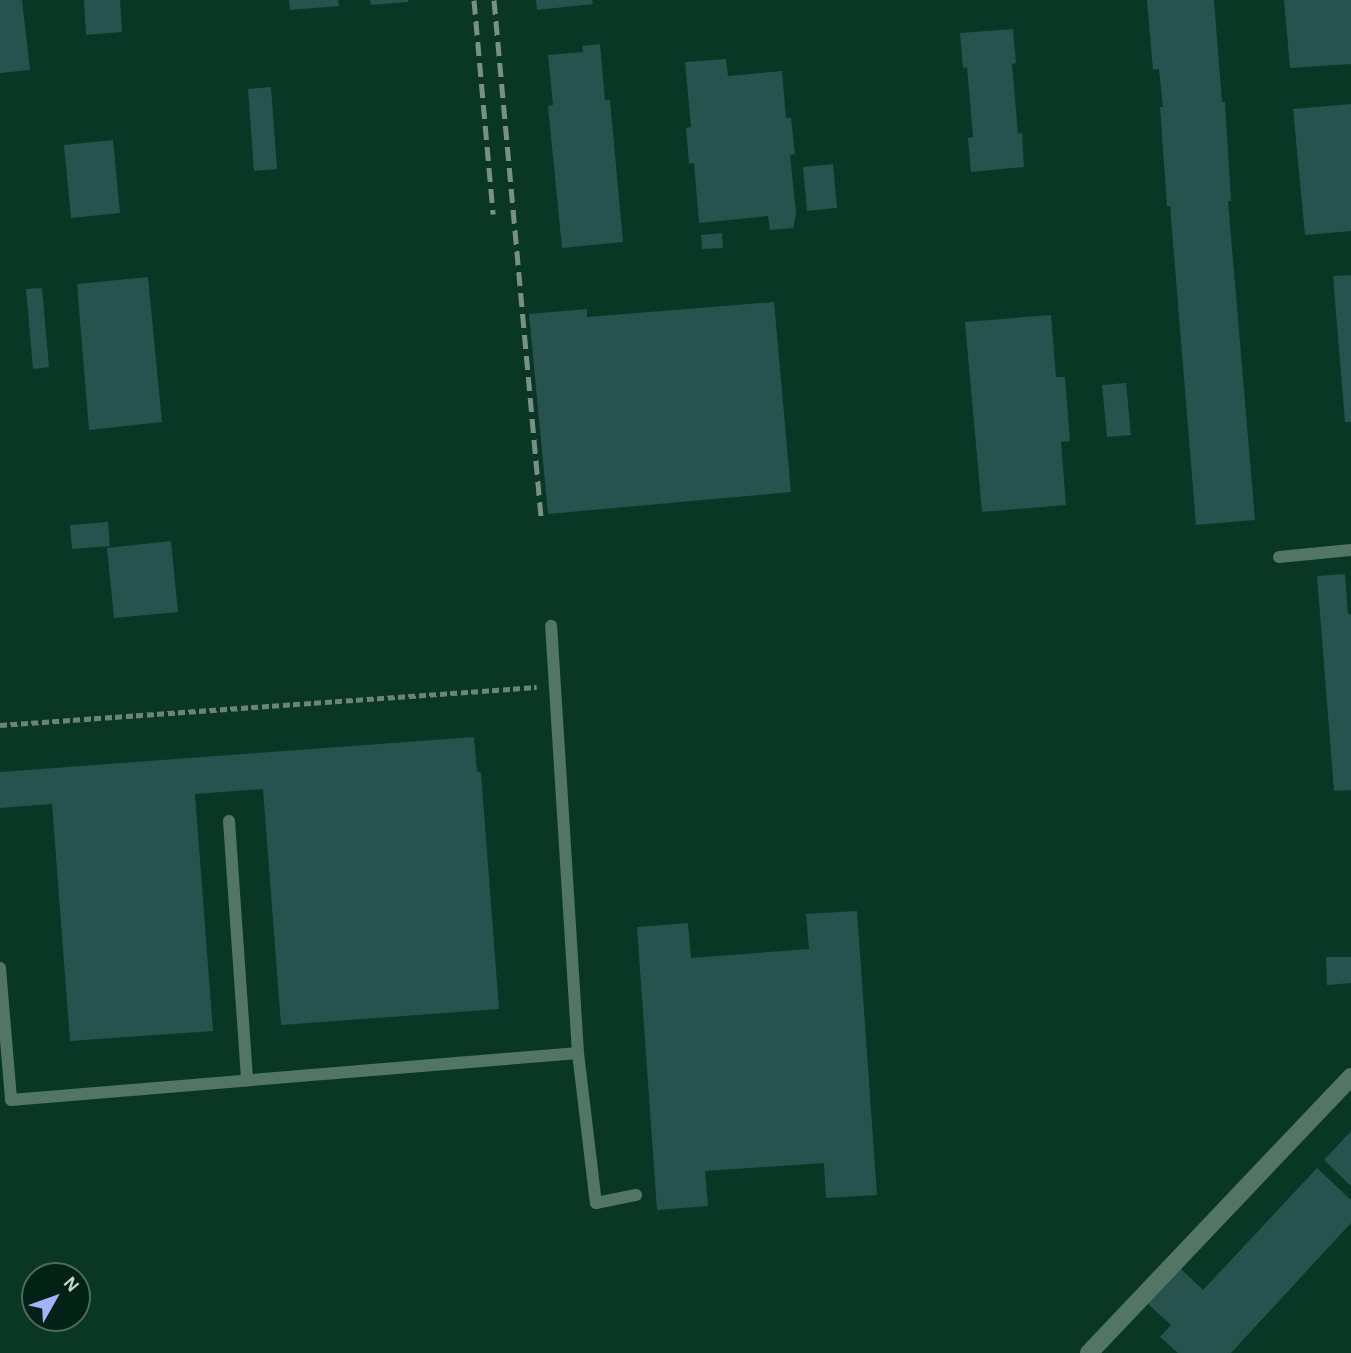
<!DOCTYPE html>
<style>
body{margin:0}
#map{position:relative;width:1351px;height:1353px;overflow:hidden;background:#0a2b1e;font-family:"Alegreya Sans",sans-serif}
div>[style]{position:absolute}
.built>*{inset:0;background:#0a3626}
.building>*{inset:0;background:#27524e}
.path>*{height:4.5px;margin-top:-2.25px;transform-origin:0;background:repeating-linear-gradient(90deg,#6b847a 0 7px,transparent 0 10.5px)}
.lane>*{height:12px;margin:-6px;padding:0 6px;transform-origin:6px;border-radius:6px;background:#537565}
.street>*{height:18px;margin:-9px;padding:0 9px;transform-origin:9px;border-radius:9px;background:#537565}
.rail>*{height:5px;margin-top:-2.5px;transform-origin:0;background:repeating-linear-gradient(90deg,#789086 0 14px,transparent 0 21px)}
span{translate:-50% -50%;white-space:nowrap;text-align:center;line-height:1.15;-webkit-text-stroke:5px #012215;paint-order:stroke}
.north{position:absolute;left:21px;top:1262px;width:70px;height:70px;box-sizing:border-box;background:#012215;border:2px solid #4f6a5f;border-radius:50%;rotate:50deg;font-size:19px;font-weight:700;line-height:28px;text-align:center;color:#c5d7ce}
.north::after{content:'';display:block;margin:auto;width:24px;height:32px;background:#a6b1fc;clip-path:polygon(50% 0,100% 100%,50% 72%,0 100%)}
</style>
<div id="map">
<div class="built">
<i style="clip-path:polygon(evenodd,0 0,1351px 0,1351px 1353px,0 1353px,0 0,35px 1276px,77px 1276px,77px 1318px,35px 1318px,35px 1276px)"></i>
</div>
<div class="building">
<i style="clip-path:polygon(0 0,22px 0,30px 70px,0 73px)"></i>
<i style="clip-path:polygon(84px 0,120px 0,122px 32px,86px 35px)"></i>
<i style="clip-path:polygon(289px 0,338px 0,339px 6px,290px 10px)"></i>
<i style="clip-path:polygon(370px 0,408px 0,408px 2px,371px 5px)"></i>
<i style="clip-path:polygon(536px 0,592px 0,593px 4px,537px 10px)"></i>
<i style="clip-path:polygon(1147px 0,1214px 0,1222px 102px,1225px 102px,1231px 201px,1228px 201px,1255px 520px,1196px 525px,1170px 206px,1167px 206px,1160px 107px,1163px 107px,1159px 69px,1153px 70px)"></i>
<i style="clip-path:polygon(1284px 0,1351px 0,1351px 64px,1290px 68px)"></i>
<i style="clip-path:polygon(1013px 29px,1016px 63px,1012px 64px,1018px 134px,1022px 133px,1024px 167px,971px 172px,968px 138px,973px 137px,967px 67px,963px 68px,960px 33px)"></i>
<i style="clip-path:polygon(600px 44px,605px 100px,610px 100px,623px 242px,562px 248px,548px 106px,553px 105px,548px 55px,583px 52px,582px 46px)"></i>
<i style="clip-path:polygon(726px 59px,728px 76px,782px 71px,786px 118px,791px 118px,795px 154px,790px 155px,796px 213px,793px 228px,770px 230px,768px 216px,699px 223px,694px 163px,689px 164px,686px 128px,691px 127px,685px 62px)"></i>
<i style="clip-path:polygon(271px 87px,277px 169px,254px 171px,248px 89px)"></i>
<i style="clip-path:polygon(1351px 104px,1351px 231px,1305px 235px,1293px 109px)"></i>
<i style="clip-path:polygon(113px 140px,120px 213px,71px 218px,64px 145px)"></i>
<i style="clip-path:polygon(833px 164px,837px 208px,807px 211px,803px 167px)"></i>
<i style="clip-path:polygon(722px 233px,723px 248px,702px 249px,701px 235px)"></i>
<i style="clip-path:polygon(1351px 275px,1351px 422px,1345px 422px,1333px 276px)"></i>
<i style="clip-path:polygon(148px 277px,162px 422px,89px 430px,77px 284px)"></i>
<i style="clip-path:polygon(42px 288px,49px 367px,33px 369px,26px 289px)"></i>
<i style="clip-path:polygon(774px 302px,791px 492px,548px 514px,529px 314px,587px 309px,587px 317px)"></i>
<i style="clip-path:polygon(1051px 315px,1056px 377px,1065px 377px,1070px 441px,1061px 442px,1066px 505px,982px 512px,965px 322px)"></i>
<i style="clip-path:polygon(1126px 383px,1131px 435px,1107px 437px,1102px 385px)"></i>
<i style="clip-path:polygon(108px 522px,110px 546px,72px 549px,70px 525px)"></i>
<i style="clip-path:polygon(171px 541px,178px 612px,114px 618px,107px 548px)"></i>
<i style="clip-path:polygon(1345px 574px,1348px 614px,1351px 614px,1351px 790px,1334px 791px,1317px 576px)"></i>
<i style="clip-path:polygon(474px 737px,477px 771px,481px 773px,499px 1009px,281px 1025px,263px 789px,195px 794px,213px 1031px,70px 1041px,52px 804px,0 808px,0 772px)"></i>
<i style="clip-path:polygon(857px 911px,877px 1195px,826px 1198px,824px 1163px,705px 1171px,708px 1206px,657px 1210px,637px 927px,688px 923px,691px 958px,809px 949px,806px 914px)"></i>
<i style="clip-path:polygon(1326px 957px,1351px 957px,1351px 983px,1327px 985px)"></i>
<i style="clip-path:polygon(1351px 1131px,1351px 1186px,1324px 1160px)"></i>
<i style="clip-path:polygon(1317px 1168px,1351px 1200px,1351px 1223px,1231px 1353px,1178px 1353px,1160px 1337px,1171px 1325px,1147px 1303px,1180px 1268px,1203px 1290px)"></i>
</div>
<div class="path">
<i style="left:0;top:725px;width:538px;rotate:-4.05deg"></i>
</div>
<div class="lane">
<i style="left:1279px;top:557px;width:72px;rotate:-5.6deg"></i>
<i style="left:229px;top:821px;width:260px;rotate:86deg"></i>
<i style="left:0;top:968px;width:132px;rotate:85.2deg"></i>
<i style="left:11px;top:1100px;width:569px;rotate:-4.74deg"></i>
<i style="left:578px;top:1053px;width:428px;rotate:-93.6deg"></i>
<i style="left:578px;top:1053px;width:151px;rotate:83.2deg"></i>
<i style="left:596px;top:1203px;width:41px;rotate:-11.3deg"></i>
</div>
<div class="street">
<i style="left:1089px;top:1353px;width:381px;rotate:-46.5deg"></i>
</div>
<div class="rail">
<i style="left:474px;top:0;width:215px;rotate:84.9deg"></i>
<i style="left:494px;top:0;width:518px;rotate:84.8deg"></i>
</div>
<div class="north">N</div>
</div>
